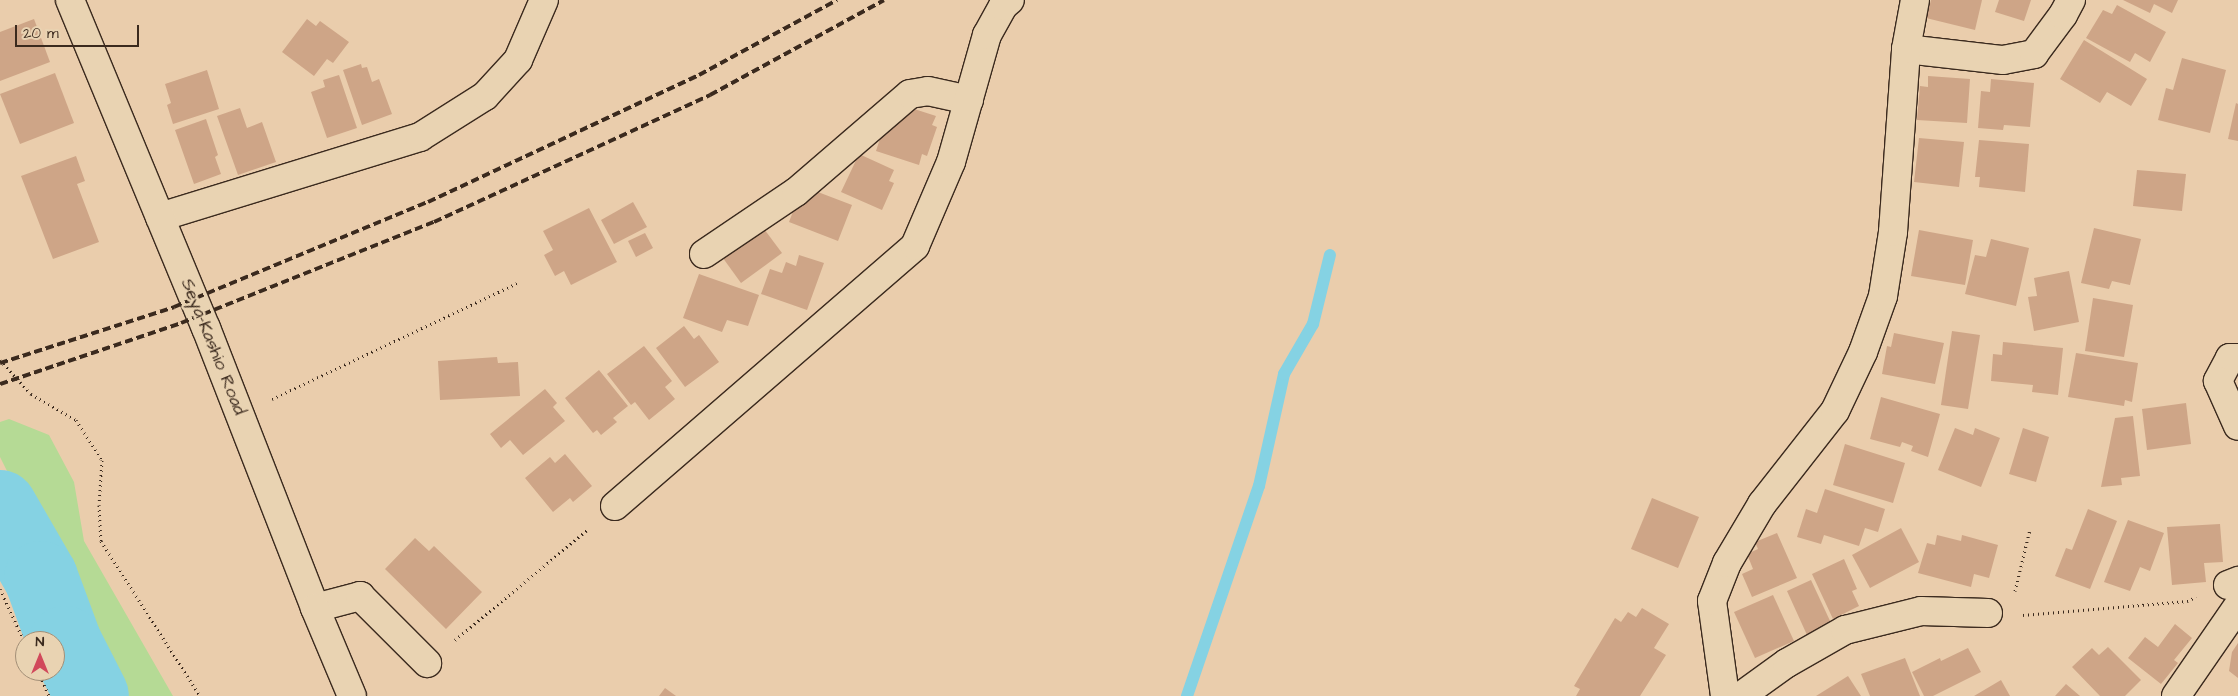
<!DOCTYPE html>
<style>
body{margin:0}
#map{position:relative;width:2238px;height:696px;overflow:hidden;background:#eacdac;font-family:"Architects Daughter",sans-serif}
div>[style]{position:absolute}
.green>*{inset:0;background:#b5da95}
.stream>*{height:12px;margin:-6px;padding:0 6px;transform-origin:6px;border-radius:6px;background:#85d2e3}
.river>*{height:74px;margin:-37px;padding:0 37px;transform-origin:37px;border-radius:37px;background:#85d2e3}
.building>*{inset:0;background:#cea587}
.path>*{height:3px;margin-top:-1.5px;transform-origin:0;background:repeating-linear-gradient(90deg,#3b2a1e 0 1px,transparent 0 5px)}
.roads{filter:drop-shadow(1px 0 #3b2a1e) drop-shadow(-1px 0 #3b2a1e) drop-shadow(0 1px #3b2a1e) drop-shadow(0 -1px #3b2a1e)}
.minor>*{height:28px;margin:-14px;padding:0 14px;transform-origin:14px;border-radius:14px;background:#e9d3b2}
.major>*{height:28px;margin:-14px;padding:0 14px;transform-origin:14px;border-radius:14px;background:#e9d3b2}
.rail>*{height:4px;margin-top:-2px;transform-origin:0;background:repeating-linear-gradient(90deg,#3b2a1e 0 8px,transparent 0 12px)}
span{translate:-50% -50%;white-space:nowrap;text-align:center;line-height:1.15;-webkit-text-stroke:5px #e9d3b2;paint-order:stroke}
.street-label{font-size:18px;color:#3b2a1e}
.north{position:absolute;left:15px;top:631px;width:50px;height:50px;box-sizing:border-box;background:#e9d3b2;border:1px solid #a38f77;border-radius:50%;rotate:0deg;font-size:14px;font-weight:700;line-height:20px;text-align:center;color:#3b2a1e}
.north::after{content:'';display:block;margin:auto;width:18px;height:22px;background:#d1495b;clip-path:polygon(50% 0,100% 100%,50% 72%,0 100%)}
.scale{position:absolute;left:15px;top:25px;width:124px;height:22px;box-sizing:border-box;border:2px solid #3b2a1e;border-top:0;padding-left:6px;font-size:15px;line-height:18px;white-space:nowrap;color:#3b2a1e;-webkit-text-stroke:4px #e9d3b2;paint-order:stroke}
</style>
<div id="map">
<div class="green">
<i style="clip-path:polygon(9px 419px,49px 435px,74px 482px,84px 541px,173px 696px,120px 696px,0 457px,0 422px)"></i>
</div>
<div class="stream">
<i style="left:1187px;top:696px;width:222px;rotate:-71.1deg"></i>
<i style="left:1259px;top:486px;width:115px;rotate:-77.4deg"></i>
<i style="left:1284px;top:374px;width:58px;rotate:-59.9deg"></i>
<i style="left:1313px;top:324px;width:71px;rotate:-76.2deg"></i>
</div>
<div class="river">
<i style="left:0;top:507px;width:82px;rotate:60deg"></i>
<i style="left:41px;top:578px;width:69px;rotate:69.7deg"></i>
<i style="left:65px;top:643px;width:59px;rotate:63deg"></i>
</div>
<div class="building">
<i style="clip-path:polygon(1931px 0,1982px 0,1975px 30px,1926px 18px)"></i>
<i style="clip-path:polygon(1999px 0,2031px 0,2024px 21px,1995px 12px)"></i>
<i style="clip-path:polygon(2123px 0,2178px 0,2172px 13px,2154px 4px,2150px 13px)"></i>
<i style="clip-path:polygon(2117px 5px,2166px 32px,2150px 62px,2135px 53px,2130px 62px,2086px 38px,2103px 10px,2112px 14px)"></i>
<i style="clip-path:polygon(34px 19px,50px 62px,0 81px,0 32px)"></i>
<i style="clip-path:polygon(307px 19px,316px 26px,320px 21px,349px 42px,333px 63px,327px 59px,314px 76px,282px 52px)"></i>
<i style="clip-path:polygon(2084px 40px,2147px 79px,2131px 106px,2107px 92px,2100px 103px,2060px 79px)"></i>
<i style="clip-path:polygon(2182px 58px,2226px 70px,2210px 133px,2158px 120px,2166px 88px,2173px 90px)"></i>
<i style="clip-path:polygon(361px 64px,362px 68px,367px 67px,372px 82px,379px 79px,392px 114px,362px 125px,343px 70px)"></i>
<i style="clip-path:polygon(207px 70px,219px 109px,173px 124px,167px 105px,171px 103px,165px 84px)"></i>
<i style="clip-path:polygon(55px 73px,74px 123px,20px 144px,0 94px)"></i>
<i style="clip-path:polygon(339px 75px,357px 128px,327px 138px,311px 92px,325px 87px,323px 80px)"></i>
<i style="clip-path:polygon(1928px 76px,1970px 79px,1967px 123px,1917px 120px,1920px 86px,1928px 87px)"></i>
<i style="clip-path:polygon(1991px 79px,2034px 83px,2030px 127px,2004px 125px,2003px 130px,1978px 128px,1981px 91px,1990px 92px)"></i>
<i style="clip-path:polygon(2236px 103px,2238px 104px,2238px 141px,2228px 139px)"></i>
<i style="clip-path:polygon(908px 107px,936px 116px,932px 125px,937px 127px,927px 156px,922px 154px,919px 165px,876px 151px,886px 120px)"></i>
<i style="clip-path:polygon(240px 108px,247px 128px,262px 122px,276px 162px,238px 175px,217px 116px)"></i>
<i style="clip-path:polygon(206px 119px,218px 155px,215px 157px,221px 174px,194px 184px,175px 130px)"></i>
<i style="clip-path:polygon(1919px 138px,1964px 142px,1959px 187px,1914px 182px)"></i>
<i style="clip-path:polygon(1979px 140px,2029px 144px,2025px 192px,1979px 187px,1980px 177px,1975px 177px)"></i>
<i style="clip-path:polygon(859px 154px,894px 170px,889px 181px,894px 183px,882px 210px,841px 192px)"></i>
<i style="clip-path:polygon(76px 156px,85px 181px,77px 184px,99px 242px,53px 259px,21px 176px)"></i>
<i style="clip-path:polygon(2137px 170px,2186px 174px,2182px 211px,2133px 206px)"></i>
<i style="clip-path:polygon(810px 189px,852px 205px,838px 241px,789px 222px,797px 201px,804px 204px)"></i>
<i style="clip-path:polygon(633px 202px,647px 227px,614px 244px,601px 220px)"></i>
<i style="clip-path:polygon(589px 208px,617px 262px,571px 285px,564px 271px,555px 276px,544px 255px,553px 250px,543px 231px)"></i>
<i style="clip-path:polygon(761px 225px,782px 253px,741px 283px,720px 254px)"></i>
<i style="clip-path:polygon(2094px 228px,2141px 239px,2130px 285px,2112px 281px,2109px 289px,2081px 283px)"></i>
<i style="clip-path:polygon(1919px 230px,1973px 240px,1965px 285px,1911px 276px)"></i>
<i style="clip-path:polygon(645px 233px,653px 248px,636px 257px,628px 241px)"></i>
<i style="clip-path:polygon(1991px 239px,2029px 248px,2016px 306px,1965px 294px,1975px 255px,1986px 257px)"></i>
<i style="clip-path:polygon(799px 255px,824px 263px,807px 310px,761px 294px,770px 269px,782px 273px,786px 262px,796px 266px)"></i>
<i style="clip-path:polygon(2069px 271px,2079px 322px,2034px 331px,2028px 297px,2037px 296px,2034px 278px)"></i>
<i style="clip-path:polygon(699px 274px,759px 295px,748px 326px,727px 320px,722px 332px,683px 318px)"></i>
<i style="clip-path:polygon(2093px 298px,2133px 305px,2124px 357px,2085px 351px)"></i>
<i style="clip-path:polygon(684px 326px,694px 339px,699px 335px,719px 362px,685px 387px,656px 348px)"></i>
<i style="clip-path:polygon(1952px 331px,1980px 335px,1968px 409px,1941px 405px)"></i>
<i style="clip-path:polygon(1894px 333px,1944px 343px,1935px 384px,1882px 374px,1887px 346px,1891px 347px)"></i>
<i style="clip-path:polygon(2003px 342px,2063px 348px,2058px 395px,2032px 392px,2033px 385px,1991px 381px,1993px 354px,2002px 355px)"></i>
<i style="clip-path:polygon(644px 346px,672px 381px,665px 387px,675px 399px,649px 420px,635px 402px,631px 405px,607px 374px)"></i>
<i style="clip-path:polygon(2076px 353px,2138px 363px,2132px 402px,2125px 400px,2124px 406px,2068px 397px)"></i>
<i style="clip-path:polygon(497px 357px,498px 363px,518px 362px,520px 396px,440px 400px,438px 361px)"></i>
<i style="clip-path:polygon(599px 370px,628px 406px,613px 418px,617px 422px,601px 435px,597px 430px,593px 433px,565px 398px)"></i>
<i style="clip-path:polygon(545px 389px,557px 403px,553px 407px,565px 421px,523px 455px,510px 440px,501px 448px,490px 434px)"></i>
<i style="clip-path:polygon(1881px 397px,1940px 414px,1928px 457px,1911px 451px,1913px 446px,1902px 442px,1900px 447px,1870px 439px)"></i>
<i style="clip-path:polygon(2186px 403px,2191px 444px,2147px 450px,2142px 409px)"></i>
<i style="clip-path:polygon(2133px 416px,2140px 476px,2121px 478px,2122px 485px,2101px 487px,2115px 418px)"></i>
<i style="clip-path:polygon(1955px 428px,1973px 435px,1975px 428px,2000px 438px,1981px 487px,1938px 470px)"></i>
<i style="clip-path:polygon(2023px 428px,2049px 437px,2036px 482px,2009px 474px)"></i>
<i style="clip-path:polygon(1845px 444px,1905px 463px,1893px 503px,1833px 485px)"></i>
<i style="clip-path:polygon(565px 454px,592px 486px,573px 502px,570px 498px,553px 512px,525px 478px,550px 457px,555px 463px)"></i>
<i style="clip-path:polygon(1825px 489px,1885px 509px,1878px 532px,1865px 528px,1859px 546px,1824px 535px,1821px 544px,1797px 537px,1806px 509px,1817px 513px)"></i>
<i style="clip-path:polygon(1652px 498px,1699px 517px,1678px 568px,1631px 549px)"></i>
<i style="clip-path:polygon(2088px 509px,2117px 521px,2090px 589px,2055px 576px,2066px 548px,2072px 550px)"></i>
<i style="clip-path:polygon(2128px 520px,2164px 533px,2150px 571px,2140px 567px,2130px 591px,2104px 582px)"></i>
<i style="clip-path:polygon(2220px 524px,2223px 562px,2204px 563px,2206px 582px,2172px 585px,2167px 527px)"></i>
<i style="clip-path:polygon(1901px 528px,1919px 562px,1870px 588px,1852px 555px)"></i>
<i style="clip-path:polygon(1777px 533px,1797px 578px,1752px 597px,1742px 574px,1753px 569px,1747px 554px,1758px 549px,1755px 542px)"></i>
<i style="clip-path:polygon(1937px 535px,1961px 541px,1962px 535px,1998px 545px,1989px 578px,1974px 574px,1971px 587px,1918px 573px,1927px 543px,1935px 545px)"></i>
<i style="clip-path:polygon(415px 538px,429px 551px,434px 546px,482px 592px,446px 629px,385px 569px)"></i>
<i style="clip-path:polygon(1844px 559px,1857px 589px,1852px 591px,1859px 606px,1833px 619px,1812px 574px)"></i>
<i style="clip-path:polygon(1811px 580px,1831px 623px,1807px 635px,1787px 591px)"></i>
<i style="clip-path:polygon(1773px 595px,1794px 641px,1755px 658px,1734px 612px)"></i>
<i style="clip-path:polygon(1642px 608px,1669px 624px,1654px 648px,1666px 655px,1640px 696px,1576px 696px,1580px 689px,1574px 686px,1615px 618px,1621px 622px,1628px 612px,1636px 617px)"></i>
<i style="clip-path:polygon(2175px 624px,2192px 638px,2174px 660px,2178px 663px,2161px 684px,2128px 658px,2145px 637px,2158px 647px)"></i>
<i style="clip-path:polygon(2238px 643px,2238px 678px,2229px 671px,2232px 652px)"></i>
<i style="clip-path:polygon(2108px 647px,2141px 680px,2125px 696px,2100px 696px,2072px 667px,2092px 648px,2099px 655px)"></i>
<i style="clip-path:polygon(1968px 648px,1981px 672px,1933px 696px,1924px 696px,1912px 672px,1940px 658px,1941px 661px)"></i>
<i style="clip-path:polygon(1905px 658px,1920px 696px,1870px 696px,1861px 674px)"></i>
<i style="clip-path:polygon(1848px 676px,1861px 696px,1816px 696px)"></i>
<i style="clip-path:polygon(2001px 680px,2010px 696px,1974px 696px)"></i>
<i style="clip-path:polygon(2066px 684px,2080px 696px,2055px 696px)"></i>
<i style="clip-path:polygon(665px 688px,676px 696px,659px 696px)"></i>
</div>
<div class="path">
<i style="left:0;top:360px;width:46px;rotate:47.6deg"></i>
<i style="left:31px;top:394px;width:52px;rotate:30deg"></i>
<i style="left:76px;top:420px;width:48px;rotate:57deg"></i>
<i style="left:102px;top:460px;width:45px;rotate:93.8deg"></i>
<i style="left:99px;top:505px;width:36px;rotate:87deg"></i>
<i style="left:101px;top:541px;width:184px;rotate:57.4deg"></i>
<i style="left:272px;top:399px;width:271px;rotate:-25.3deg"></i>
<i style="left:0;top:589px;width:60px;rotate:65.2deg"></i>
<i style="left:2015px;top:591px;width:64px;rotate:-76.4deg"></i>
<i style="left:2023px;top:615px;width:165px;rotate:-4.9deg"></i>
<i style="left:2187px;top:601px;width:10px;rotate:-24deg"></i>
<i style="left:455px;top:640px;width:173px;rotate:-39.8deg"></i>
<i style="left:38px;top:671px;width:27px;rotate:66deg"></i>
</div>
<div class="roads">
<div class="minor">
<i style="left:1906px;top:49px;width:98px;rotate:6.5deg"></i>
<i style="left:2003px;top:60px;width:32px;rotate:-11deg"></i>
<i style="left:2034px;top:54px;width:49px;rotate:-53.4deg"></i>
<i style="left:2063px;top:15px;width:17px;rotate:-62deg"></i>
<i style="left:160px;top:217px;width:272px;rotate:-17.1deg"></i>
<i style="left:420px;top:137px;width:77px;rotate:-32.2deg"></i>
<i style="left:485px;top:96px;width:49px;rotate:-47.5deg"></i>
<i style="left:518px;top:60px;width:65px;rotate:-66.6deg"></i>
<i style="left:704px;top:254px;width:111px;rotate:-34deg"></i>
<i style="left:796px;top:192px;width:150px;rotate:-40.7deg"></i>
<i style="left:910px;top:94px;width:18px;rotate:-9deg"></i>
<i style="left:928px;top:91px;width:42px;rotate:12.4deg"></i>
<i style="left:2238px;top:358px;width:8px;rotate:180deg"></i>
<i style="left:2230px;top:358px;width:26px;rotate:118deg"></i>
<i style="left:2218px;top:381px;width:49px;rotate:66deg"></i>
<i style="left:615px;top:506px;width:397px;rotate:-40.9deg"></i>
<i style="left:915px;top:246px;width:91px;rotate:-66.8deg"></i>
<i style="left:951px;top:162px;width:132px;rotate:-74.2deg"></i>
<i style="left:987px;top:35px;width:33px;rotate:-61deg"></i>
<i style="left:1003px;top:6px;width:9px;rotate:-41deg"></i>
<i style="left:2228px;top:585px;width:11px;rotate:-22deg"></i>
<i style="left:315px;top:608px;width:47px;rotate:-14.9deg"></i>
<i style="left:360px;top:596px;width:95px;rotate:45deg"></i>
<i style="left:1725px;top:696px;width:96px;rotate:-97.8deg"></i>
<i style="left:1712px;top:601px;width:41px;rotate:-68.5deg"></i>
<i style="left:1727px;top:563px;width:69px;rotate:-59.3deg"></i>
<i style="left:1762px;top:504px;width:118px;rotate:-51.9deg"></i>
<i style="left:1835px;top:411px;width:65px;rotate:-64.6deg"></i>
<i style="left:1863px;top:352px;width:59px;rotate:-70.3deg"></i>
<i style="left:1883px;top:296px;width:65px;rotate:-81.1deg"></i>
<i style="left:1893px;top:232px;width:183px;rotate:-85.9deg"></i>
<i style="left:1906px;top:49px;width:50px;rotate:-79.6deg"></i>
<i style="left:1741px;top:696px;width:57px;rotate:-35.7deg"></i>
<i style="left:1787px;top:663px;width:67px;rotate:-29.6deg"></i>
<i style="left:1845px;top:630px;width:78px;rotate:-14deg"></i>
<i style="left:1921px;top:611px;width:67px;rotate:1.7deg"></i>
<i style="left:2176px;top:696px;width:109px;rotate:-55.4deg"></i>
</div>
<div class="major">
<i style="left:70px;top:0;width:355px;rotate:67.5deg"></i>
<i style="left:206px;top:328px;width:300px;rotate:68.7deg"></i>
<i style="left:315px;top:608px;width:95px;rotate:67.2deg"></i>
</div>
</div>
<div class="rail">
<i style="left:0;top:363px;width:183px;rotate:-17.8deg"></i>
<i style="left:174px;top:307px;width:275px;rotate:-22.5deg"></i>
<i style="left:428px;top:202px;width:299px;rotate:-25.1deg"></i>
<i style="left:699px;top:75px;width:157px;rotate:-28.5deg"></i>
<i style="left:0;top:384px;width:191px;rotate:-18.6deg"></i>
<i style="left:181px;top:323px;width:272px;rotate:-21.8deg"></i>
<i style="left:434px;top:222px;width:304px;rotate:-24.7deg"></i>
<i style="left:710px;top:95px;width:198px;rotate:-28.6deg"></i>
</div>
<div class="street-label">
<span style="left:213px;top:347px;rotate:68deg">Seya-Kashio Road</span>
</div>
<div class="north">N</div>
<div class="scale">20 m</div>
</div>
